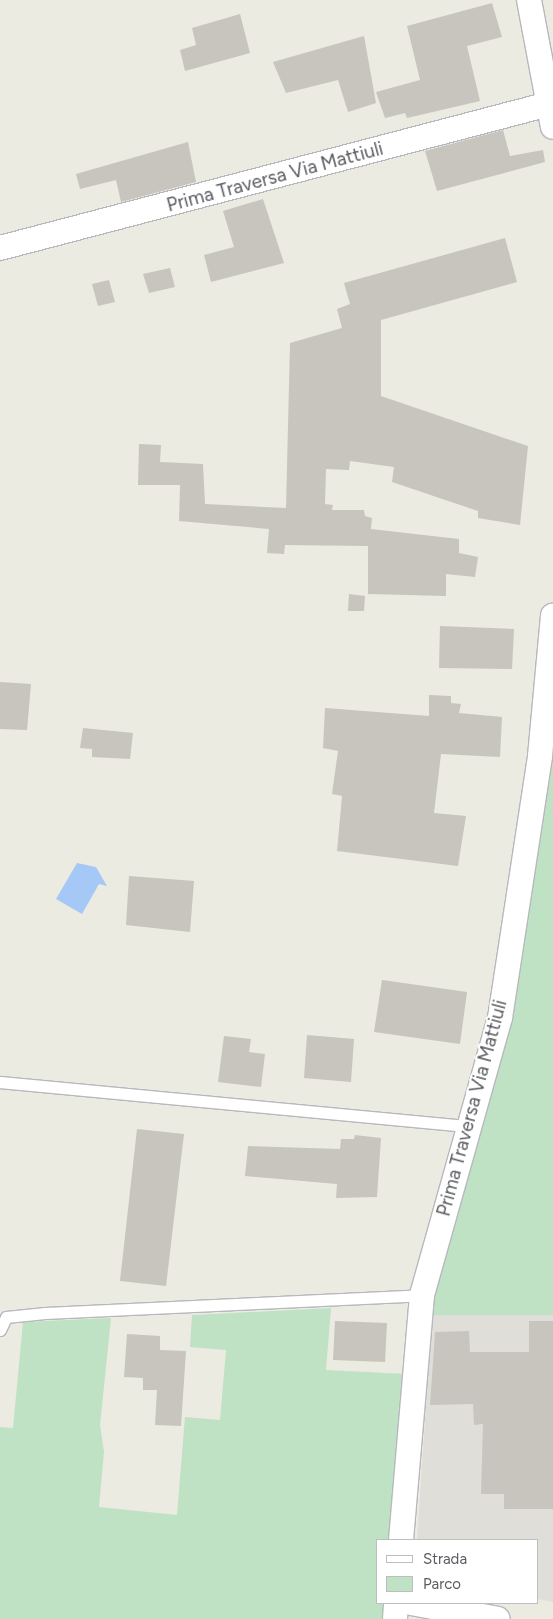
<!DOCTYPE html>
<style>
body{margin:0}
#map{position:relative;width:553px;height:1619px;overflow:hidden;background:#ebebe1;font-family:Figtree,sans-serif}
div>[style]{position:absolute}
.industrial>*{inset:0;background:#dfded9}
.green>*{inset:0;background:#bfe1c4}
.water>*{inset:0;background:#a5c8f7}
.building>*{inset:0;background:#c7c5be}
.roads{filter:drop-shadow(1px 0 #b7b8bd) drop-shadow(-1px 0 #b7b8bd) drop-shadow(0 1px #b7b8bd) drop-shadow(0 -1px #b7b8bd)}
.lane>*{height:11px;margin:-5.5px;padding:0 5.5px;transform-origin:5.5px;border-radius:5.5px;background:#fff}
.street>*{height:24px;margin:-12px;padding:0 12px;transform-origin:12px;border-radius:12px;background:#fff}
span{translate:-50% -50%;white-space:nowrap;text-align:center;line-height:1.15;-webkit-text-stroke:4px #fff;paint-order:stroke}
.street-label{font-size:19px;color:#5a5c61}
.legend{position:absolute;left:376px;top:1539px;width:162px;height:65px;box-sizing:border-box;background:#fff;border:1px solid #bdbec0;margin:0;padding:6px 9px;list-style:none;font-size:15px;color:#5a5c61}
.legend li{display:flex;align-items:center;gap:10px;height:25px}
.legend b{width:25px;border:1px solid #bdbec0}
</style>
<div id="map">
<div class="industrial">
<i style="clip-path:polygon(432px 1315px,553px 1315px,553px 1602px,537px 1599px,537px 1540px,417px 1540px)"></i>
</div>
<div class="green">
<i style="clip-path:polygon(553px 737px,553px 1315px,432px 1315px,441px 1264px,488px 1107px,523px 944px)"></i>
<i style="clip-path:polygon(331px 1308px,326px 1370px,407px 1374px,391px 1540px,377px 1540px,377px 1603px,384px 1603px,382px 1619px,0 1619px,0 1427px,13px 1428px,23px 1322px,111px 1318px,100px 1425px,104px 1452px,99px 1507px,177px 1515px,185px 1417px,220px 1420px,226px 1350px,190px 1347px,192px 1315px)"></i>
</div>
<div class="water">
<i style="clip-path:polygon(77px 863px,96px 867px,107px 886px,99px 884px,82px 914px,56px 899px)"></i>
</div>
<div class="building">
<i style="clip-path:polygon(492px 3px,502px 37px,467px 46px,480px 101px,407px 118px,405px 113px,385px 118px,376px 92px,420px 80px,407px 26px)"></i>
<i style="clip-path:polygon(240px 14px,250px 53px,185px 71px,180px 50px,196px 45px,192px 28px)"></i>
<i style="clip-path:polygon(364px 36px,376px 103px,348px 112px,338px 80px,286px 93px,273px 62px)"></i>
<i style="clip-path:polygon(503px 130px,510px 156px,543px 150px,545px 162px,437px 191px,425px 151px)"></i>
<i style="clip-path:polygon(188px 142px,196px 182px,121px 202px,116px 180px,80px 189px,76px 174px)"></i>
<i style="clip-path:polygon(263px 199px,284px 263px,211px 282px,204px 255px,234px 247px,223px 211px)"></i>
<i style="clip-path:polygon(505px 238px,517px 282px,381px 320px,381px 396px,528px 446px,520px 525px,478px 518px,478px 511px,392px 482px,394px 467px,350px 461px,349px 470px,326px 469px,325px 504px,333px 505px,332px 510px,364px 510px,365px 516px,372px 518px,371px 529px,459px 539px,459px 553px,478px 557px,475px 577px,446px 574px,446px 596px,368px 594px,368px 546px,285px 545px,284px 554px,267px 553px,269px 529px,179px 521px,180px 485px,138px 485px,139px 444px,161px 445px,160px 462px,203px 464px,205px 504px,286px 508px,290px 343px,342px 328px,337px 309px,350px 304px,344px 283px)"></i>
<i style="clip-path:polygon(170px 268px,175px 287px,149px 293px,143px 274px)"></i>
<i style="clip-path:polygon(109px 280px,115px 302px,98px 306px,92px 284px)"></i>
<i style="clip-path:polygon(349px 594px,365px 596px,364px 611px,348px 611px)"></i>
<i style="clip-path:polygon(440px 626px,514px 629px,512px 669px,439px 668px)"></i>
<i style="clip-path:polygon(0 682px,31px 684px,27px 730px,0 729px)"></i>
<i style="clip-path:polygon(429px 695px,451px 696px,451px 703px,461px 704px,459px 713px,502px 717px,500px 757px,441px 754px,434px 813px,466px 816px,458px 866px,337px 851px,342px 796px,332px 794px,338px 751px,323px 748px,325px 708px,429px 716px)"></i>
<i style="clip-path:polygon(83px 728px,133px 733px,130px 759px,92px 757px,92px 749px,80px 748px)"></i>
<i style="clip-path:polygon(129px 876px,194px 881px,190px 932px,126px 925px)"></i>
<i style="clip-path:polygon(382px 980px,467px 992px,460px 1044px,374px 1032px)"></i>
<i style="clip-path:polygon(307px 1035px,354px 1039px,351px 1082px,304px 1078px)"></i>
<i style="clip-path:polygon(224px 1036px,251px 1039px,249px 1052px,265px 1054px,261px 1087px,218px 1082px)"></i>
<i style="clip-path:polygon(137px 1129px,184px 1134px,166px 1286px,120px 1281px)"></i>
<i style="clip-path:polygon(355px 1135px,381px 1138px,377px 1197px,336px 1198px,337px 1184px,245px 1176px,248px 1146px,340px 1149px,341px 1139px,354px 1139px)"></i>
<i style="clip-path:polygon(335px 1321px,387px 1323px,385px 1362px,333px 1360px)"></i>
<i style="clip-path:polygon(529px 1321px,553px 1321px,553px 1509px,504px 1509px,504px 1494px,481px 1494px,483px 1424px,474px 1425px,473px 1404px,430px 1405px,435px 1332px,469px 1331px,470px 1352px,529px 1352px)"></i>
<i style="clip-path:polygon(127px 1334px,160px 1336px,160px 1350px,186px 1351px,181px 1426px,155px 1425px,157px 1390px,143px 1390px,143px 1378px,124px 1377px)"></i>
</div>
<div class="roads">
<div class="lane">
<i style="left:0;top:1082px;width:471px;rotate:5.4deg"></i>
<i style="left:0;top:1330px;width:14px;rotate:-65deg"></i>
<i style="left:6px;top:1317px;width:39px;rotate:-6deg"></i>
<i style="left:45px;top:1313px;width:377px;rotate:-2.7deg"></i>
</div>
<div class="street">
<i style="left:529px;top:0;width:129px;rotate:79.3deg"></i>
<i style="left:0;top:248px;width:568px;rotate:-14.7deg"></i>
<i style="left:401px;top:1540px;width:246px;rotate:-85.1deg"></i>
<i style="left:422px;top:1295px;width:288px;rotate:-74.3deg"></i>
<i style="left:500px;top:1018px;width:265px;rotate:-81.3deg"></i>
<i style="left:540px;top:756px;width:141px;rotate:-84.7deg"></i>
<i style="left:411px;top:1603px;width:88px;rotate:10.4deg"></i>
<i style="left:395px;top:1619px;width:16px;rotate:-86deg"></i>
</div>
</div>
<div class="street-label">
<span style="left:275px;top:177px;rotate:-15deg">Prima Traversa Via Mattiuli</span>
<span style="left:472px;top:1108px;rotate:-75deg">Prima Traversa Via Mattiuli</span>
</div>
<ul class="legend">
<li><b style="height:6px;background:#fff"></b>Strada</li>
<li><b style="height:14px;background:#bfe1c4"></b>Parco</li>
</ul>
</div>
